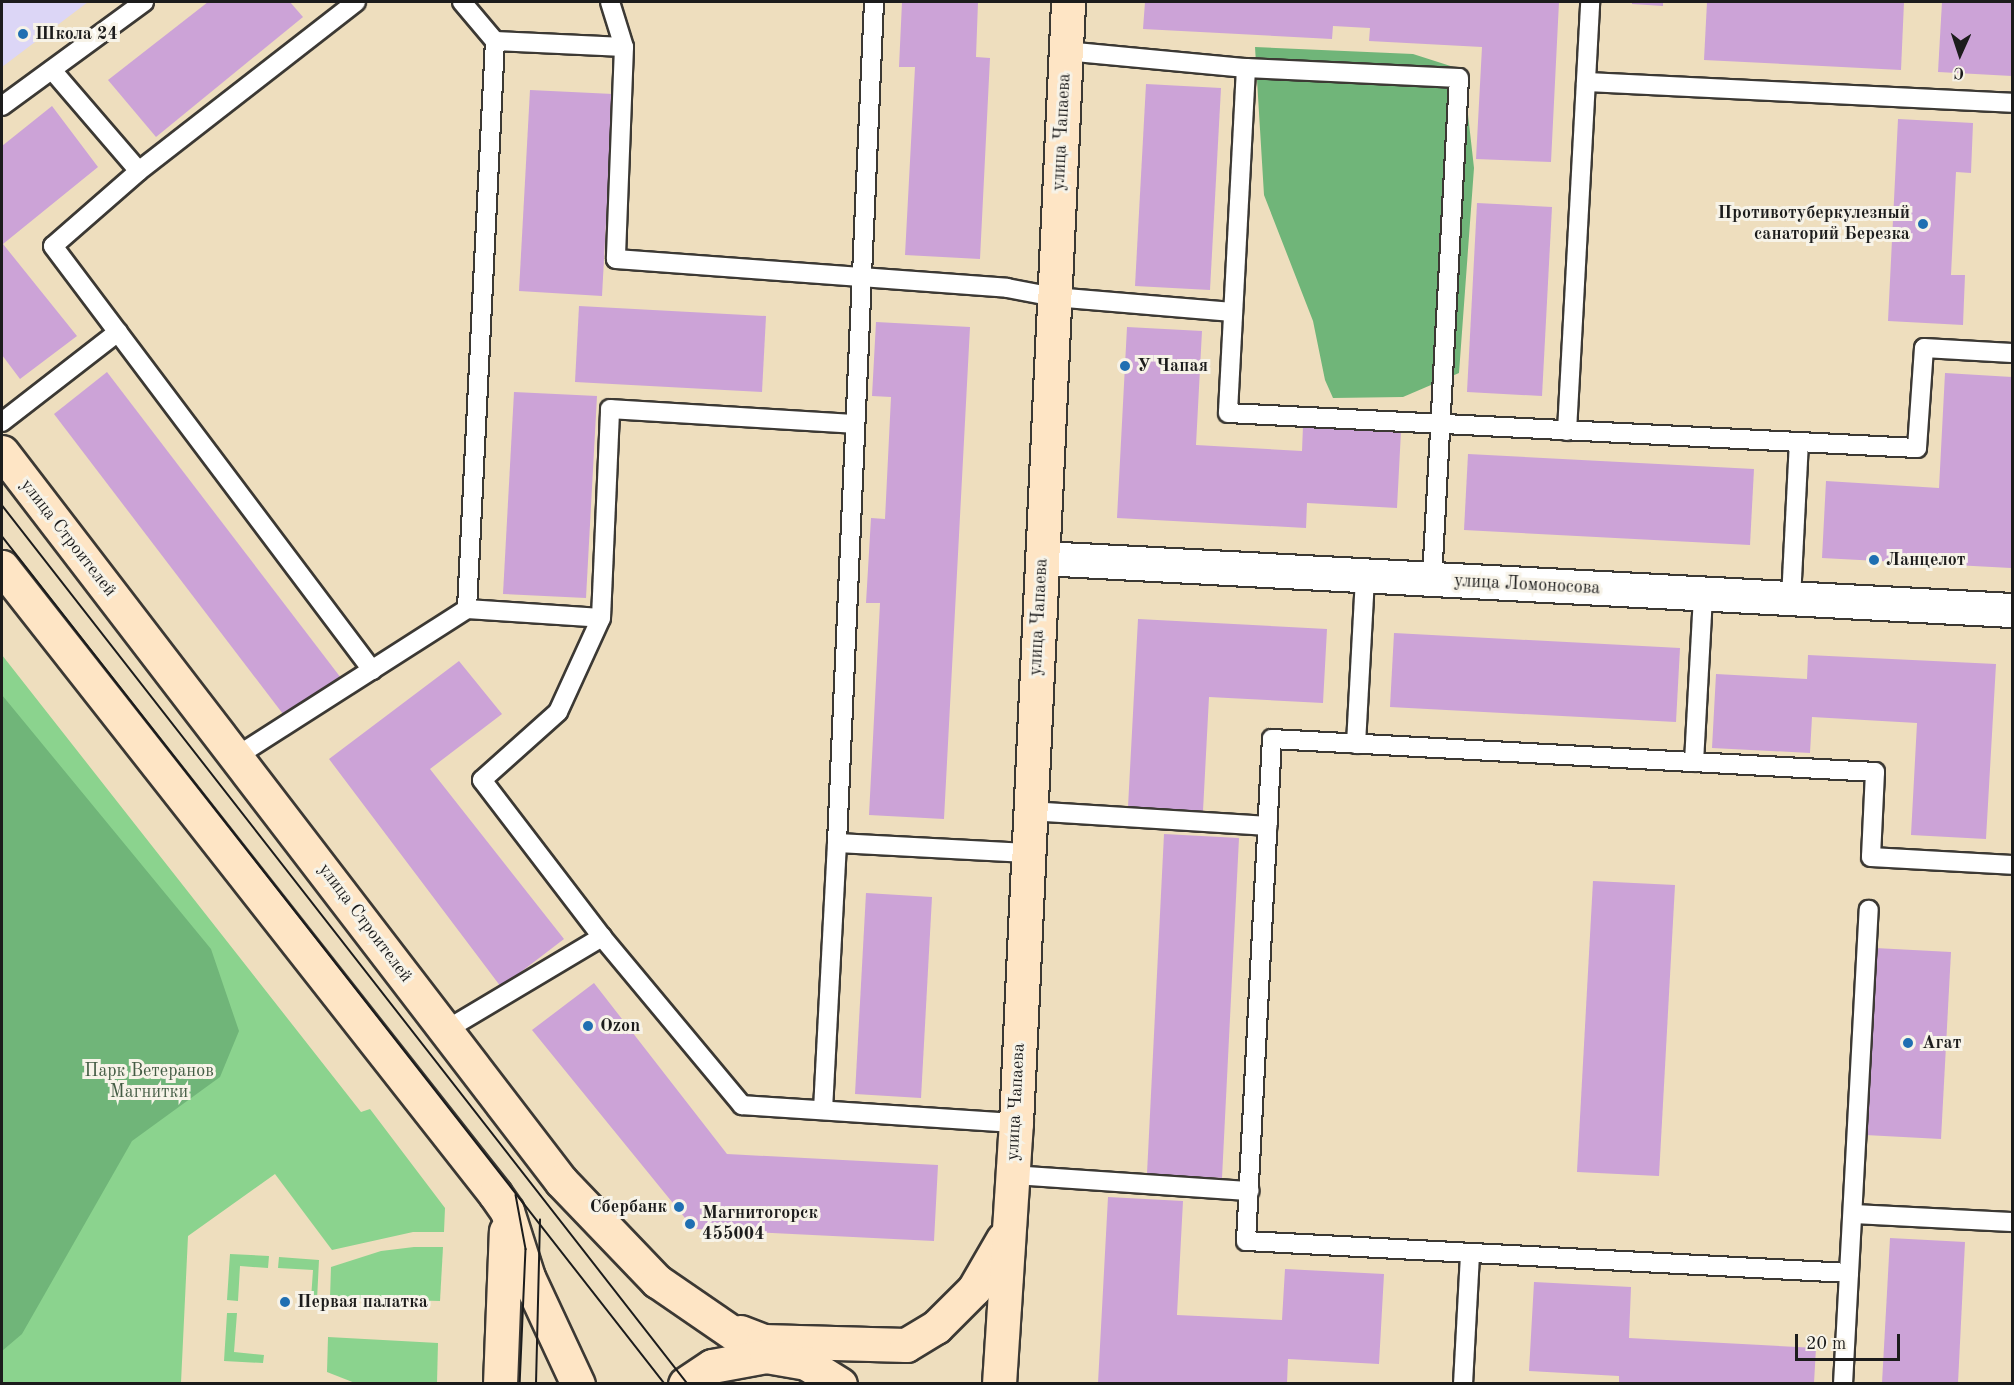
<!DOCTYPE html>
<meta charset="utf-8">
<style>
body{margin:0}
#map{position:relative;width:2014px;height:1385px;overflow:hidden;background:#eedebe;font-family:"Old Standard TT",serif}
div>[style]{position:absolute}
.built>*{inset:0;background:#dcd6f6}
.green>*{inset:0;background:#8bd38e}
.forest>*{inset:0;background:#70b579}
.building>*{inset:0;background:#cca3d7}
.roads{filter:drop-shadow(2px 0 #3c3934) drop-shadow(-2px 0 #3c3934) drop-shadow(0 2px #3c3934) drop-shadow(0 -2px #3c3934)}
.lane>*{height:18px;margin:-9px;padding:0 9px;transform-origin:9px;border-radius:9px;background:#fff}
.street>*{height:33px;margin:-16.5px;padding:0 16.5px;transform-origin:16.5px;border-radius:16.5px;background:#fff}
.secondary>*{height:33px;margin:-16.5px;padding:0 16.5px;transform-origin:16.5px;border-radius:16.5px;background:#fee5c5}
.tram>*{height:1.5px;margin:-0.75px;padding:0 0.75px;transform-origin:0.75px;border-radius:0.75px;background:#1c1c1c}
.dots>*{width:16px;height:16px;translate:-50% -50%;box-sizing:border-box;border:3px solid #f7f3e8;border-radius:50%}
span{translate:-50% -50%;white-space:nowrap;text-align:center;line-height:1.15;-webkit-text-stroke:6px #f7f3e8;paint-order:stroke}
.poi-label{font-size:18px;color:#1c1c1c;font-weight:700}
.left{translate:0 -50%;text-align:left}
.right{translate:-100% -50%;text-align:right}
.street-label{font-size:18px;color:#1c1c1c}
.park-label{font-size:18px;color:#435c44}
.frame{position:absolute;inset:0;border:3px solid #1c1c1c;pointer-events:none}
.north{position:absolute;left:1930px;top:24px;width:60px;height:60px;-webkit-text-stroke:4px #f7f3e8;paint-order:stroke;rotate:183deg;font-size:16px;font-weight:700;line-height:24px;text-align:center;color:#1c1c1c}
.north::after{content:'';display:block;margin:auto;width:21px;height:27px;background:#1c1c1c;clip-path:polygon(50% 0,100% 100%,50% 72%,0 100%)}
.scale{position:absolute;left:1795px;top:1334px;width:105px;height:27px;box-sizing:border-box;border:3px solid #1c1c1c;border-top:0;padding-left:8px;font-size:18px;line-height:21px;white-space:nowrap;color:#1c1c1c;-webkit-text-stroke:4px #f7f3e8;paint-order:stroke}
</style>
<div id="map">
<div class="built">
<i style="clip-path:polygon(2px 2px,88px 2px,2px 67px)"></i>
</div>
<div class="green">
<i style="clip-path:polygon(2px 655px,361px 1112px,370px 1109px,445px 1208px,444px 1232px,413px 1232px,332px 1250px,275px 1174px,188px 1236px,181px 1383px,2px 1383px)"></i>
<i style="clip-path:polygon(414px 1247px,443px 1247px,440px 1301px,330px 1298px,331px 1267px,381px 1251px)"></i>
<i style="clip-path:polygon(230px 1254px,269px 1256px,268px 1268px,240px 1266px,238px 1301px,227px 1300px)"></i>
<i style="clip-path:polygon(279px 1257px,319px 1260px,317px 1300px,311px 1299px,313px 1270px,278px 1268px)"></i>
<i style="clip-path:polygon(227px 1313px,237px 1313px,234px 1352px,264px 1355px,263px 1363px,224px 1361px)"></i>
<i style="clip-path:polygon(328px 1337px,438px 1343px,437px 1383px,355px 1383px,327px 1372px)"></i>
</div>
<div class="forest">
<i style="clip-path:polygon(1255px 47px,1413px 54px,1463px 70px,1474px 168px,1459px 373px,1403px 397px,1333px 398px,1325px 380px,1313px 321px,1264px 195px)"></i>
<i style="clip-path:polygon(2px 695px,211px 949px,239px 1031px,220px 1077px,132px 1141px,22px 1334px,2px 1351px)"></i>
</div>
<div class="building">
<i style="clip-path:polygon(208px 2px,290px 2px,303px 17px,156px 137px,108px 80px)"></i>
<i style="clip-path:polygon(902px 2px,978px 2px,976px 57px,990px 58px,980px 259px,905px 255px,915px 67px,899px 67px)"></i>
<i style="clip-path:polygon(1145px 2px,1559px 2px,1551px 162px,1476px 159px,1482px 47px,1369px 41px,1370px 28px,1333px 26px,1332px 39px,1143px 29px)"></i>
<i style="clip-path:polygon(1632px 2px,1663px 2px,1663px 6px,1632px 4px)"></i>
<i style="clip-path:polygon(1707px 2px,1904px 2px,1901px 70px,1704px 60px)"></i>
<i style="clip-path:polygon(1942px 2px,2012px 2px,2012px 76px,1938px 72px)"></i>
<i style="clip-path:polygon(1146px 84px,1221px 88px,1210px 290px,1135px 286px)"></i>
<i style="clip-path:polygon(530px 90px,613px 94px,602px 296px,519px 291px)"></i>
<i style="clip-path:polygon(52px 106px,98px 167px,3px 244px,77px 336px,20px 379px,2px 355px,2px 146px)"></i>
<i style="clip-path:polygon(1898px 119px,1973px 123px,1971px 173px,1956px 172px,1951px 275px,1965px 275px,1963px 325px,1888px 321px)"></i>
<i style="clip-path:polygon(1477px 203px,1552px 207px,1542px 396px,1467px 392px)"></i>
<i style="clip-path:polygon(579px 306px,766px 316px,762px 392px,575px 382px)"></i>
<i style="clip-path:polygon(876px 322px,970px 327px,944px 819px,869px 815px,880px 603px,866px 603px,871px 518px,885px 519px,891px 397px,872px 396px)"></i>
<i style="clip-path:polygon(1127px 327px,1202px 331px,1196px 445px,1302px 451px,1303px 426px,1401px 431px,1397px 508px,1307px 503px,1306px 528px,1117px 518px)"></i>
<i style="clip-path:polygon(107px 372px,341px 678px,286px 718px,54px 414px)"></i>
<i style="clip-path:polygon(1945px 373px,2012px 377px,2011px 568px,1822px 558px,1826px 481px,1939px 488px)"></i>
<i style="clip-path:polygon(514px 392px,597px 396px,586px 598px,503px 594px)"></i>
<i style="clip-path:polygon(1468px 454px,1754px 469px,1750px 545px,1464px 530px)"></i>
<i style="clip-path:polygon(1138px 619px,1327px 629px,1323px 703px,1209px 697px,1203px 811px,1128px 807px)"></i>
<i style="clip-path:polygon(1394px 633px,1680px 648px,1676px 722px,1390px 707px)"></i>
<i style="clip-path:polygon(1808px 655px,1996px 664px,1986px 839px,1911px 835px,1917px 723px,1812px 717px,1810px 753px,1712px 748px,1716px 674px,1807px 679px)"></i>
<i style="clip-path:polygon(459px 661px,502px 714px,430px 769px,564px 939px,501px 987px,329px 759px)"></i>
<i style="clip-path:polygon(1164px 834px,1239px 838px,1222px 1178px,1147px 1174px)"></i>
<i style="clip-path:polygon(1593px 881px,1675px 885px,1659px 1176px,1577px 1172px)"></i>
<i style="clip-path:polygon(866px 893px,932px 897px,921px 1098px,855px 1094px)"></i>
<i style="clip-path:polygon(1875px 948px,1951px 952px,1941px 1139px,1865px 1135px)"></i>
<i style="clip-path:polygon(594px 983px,727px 1154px,938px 1165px,934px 1241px,694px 1229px,532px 1030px)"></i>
<i style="clip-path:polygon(1108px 1197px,1183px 1201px,1177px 1315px,1282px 1320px,1285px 1269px,1384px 1274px,1379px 1364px,1288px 1359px,1287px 1383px,1098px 1383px)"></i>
<i style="clip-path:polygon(1890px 1238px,1965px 1242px,1958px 1383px,1882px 1383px)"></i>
<i style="clip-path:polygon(1534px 1282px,1631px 1287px,1629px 1338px,1816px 1348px,1814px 1383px,1619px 1383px,1619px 1376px,1529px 1371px)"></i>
</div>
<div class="roads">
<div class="lane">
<i style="left:356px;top:2px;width:275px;rotate:142.1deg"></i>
<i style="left:139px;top:171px;width:114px;rotate:138.9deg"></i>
<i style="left:53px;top:246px;width:531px;rotate:53.04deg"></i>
<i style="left:462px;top:2px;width:51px;rotate:49.8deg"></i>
<i style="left:495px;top:41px;width:129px;rotate:2.7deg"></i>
<i style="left:624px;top:47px;width:212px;rotate:92.2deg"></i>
<i style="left:616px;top:259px;width:392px;rotate:4.2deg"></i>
<i style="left:1007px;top:288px;width:48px;rotate:10.8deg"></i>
<i style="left:1054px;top:297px;width:179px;rotate:4.8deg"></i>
<i style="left:610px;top:2px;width:47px;rotate:72.7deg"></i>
<i style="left:874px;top:2px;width:842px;rotate:92.52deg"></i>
<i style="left:837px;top:843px;width:191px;rotate:3deg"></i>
<i style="left:1065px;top:51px;width:182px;rotate:5.4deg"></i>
<i style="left:1246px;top:68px;width:213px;rotate:2.7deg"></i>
<i style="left:1459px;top:78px;width:502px;rotate:93.08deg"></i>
<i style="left:1246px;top:68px;width:345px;rotate:93deg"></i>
<i style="left:1228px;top:413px;width:690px;rotate:2.91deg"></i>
<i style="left:1917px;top:448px;width:100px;rotate:-86deg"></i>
<i style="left:1924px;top:348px;width:88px;rotate:3.3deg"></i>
<i style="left:52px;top:70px;width:133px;rotate:49.3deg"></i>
<i style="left:1586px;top:82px;width:427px;rotate:2.8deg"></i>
<i style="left:2px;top:106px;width:176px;rotate:-36.2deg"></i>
<i style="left:2px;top:422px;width:147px;rotate:-37.8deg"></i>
<i style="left:1567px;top:431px;width:430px;rotate:-86.9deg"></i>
<i style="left:1791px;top:599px;width:157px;rotate:-87.1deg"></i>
<i style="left:467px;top:609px;width:569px;rotate:-87.18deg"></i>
<i style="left:601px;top:618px;width:209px;rotate:-87.5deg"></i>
<i style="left:610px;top:409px;width:243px;rotate:3.5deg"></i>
<i style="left:1356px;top:744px;width:167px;rotate:-86.9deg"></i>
<i style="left:237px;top:756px;width:273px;rotate:-32.6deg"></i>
<i style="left:467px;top:609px;width:134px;rotate:3.8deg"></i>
<i style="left:601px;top:618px;width:103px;rotate:114.6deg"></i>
<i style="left:558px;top:712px;width:102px;rotate:138.2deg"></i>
<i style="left:482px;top:780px;width:198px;rotate:52.6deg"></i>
<i style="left:602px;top:937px;width:219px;rotate:50.2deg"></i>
<i style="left:742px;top:1105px;width:275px;rotate:3.8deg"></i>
<i style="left:1694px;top:762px;width:168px;rotate:-86.9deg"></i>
<i style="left:1030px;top:811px;width:238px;rotate:3.6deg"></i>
<i style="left:446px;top:1030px;width:182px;rotate:-30.8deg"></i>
<i style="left:823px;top:1110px;width:267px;rotate:-87deg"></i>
<i style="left:1013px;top:1175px;width:237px;rotate:3.9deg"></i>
<i style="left:1853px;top:1214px;width:159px;rotate:2.9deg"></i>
<i style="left:1849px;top:1273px;width:604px;rotate:-176.96deg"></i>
<i style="left:1246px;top:1241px;width:503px;rotate:-87.04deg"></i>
<i style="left:1272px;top:739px;width:604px;rotate:3.13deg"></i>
<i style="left:1875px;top:772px;width:85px;rotate:92.7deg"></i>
<i style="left:1871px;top:857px;width:141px;rotate:3.2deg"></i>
<i style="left:1463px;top:1384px;width:130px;rotate:-86.9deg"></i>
<i style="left:1843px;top:1384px;width:475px;rotate:-86.9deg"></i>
</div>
<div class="street">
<i style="left:1042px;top:558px;width:971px;rotate:3.07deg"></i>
</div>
<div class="secondary">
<i style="left:2px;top:452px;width:919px;rotate:52.52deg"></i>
<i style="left:561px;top:1181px;width:139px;rotate:46.2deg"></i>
<i style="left:657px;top:1281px;width:132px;rotate:34.5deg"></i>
<i style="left:2px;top:567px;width:798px;rotate:51.82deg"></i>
<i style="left:495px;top:1194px;width:21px;rotate:55deg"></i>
<i style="left:507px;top:1211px;width:69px;rotate:72.3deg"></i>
<i style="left:528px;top:1277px;width:118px;rotate:65deg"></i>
<i style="left:740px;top:1332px;width:25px;rotate:21deg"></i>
<i style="left:763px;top:1341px;width:143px;rotate:1.6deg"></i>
<i style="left:906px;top:1345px;width:35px;rotate:-31deg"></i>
<i style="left:936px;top:1327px;width:54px;rotate:-45deg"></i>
<i style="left:974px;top:1289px;width:58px;rotate:-59.9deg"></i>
<i style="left:500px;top:1384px;width:153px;rotate:-87.8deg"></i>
<i style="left:685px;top:1384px;width:32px;rotate:-34deg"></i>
<i style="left:712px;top:1366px;width:55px;rotate:-10.5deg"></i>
<i style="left:766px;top:1356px;width:41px;rotate:9.9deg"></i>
<i style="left:806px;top:1363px;width:40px;rotate:32deg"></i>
<i style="left:999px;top:1384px;width:262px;rotate:-86.3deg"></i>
<i style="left:1016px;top:1123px;width:1122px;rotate:-87.34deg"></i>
</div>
</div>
<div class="tram">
<i style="left:2px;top:505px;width:1115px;rotate:52.03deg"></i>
<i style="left:2px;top:536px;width:1076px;rotate:51.98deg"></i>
<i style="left:516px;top:1195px;width:55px;rotate:79.5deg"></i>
<i style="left:526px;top:1249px;width:135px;rotate:92.5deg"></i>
<i style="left:536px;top:1384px;width:164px;rotate:-88.6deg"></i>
</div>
<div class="dots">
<i style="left:23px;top:34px;background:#1f6fb2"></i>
<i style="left:1923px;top:224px;background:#1f6fb2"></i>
<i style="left:1125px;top:366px;background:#1f6fb2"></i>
<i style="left:1874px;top:560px;background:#1f6fb2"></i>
<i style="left:588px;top:1026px;background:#1f6fb2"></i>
<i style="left:1908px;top:1043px;background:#1f6fb2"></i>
<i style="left:679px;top:1207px;background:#1f6fb2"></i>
<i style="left:690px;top:1224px;background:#1f6fb2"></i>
<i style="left:285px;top:1302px;background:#1f6fb2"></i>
</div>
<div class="poi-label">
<span class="left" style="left:35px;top:34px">Школа 24</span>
<span class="right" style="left:1910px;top:224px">Противотуберкулезный<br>санаторий Березка</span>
<span class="left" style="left:1137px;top:366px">У Чапая</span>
<span class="left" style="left:1886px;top:560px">Ланцелот</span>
<span class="left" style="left:600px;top:1026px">Ozon</span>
<span class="left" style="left:1922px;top:1043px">Агат</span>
<span class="right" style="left:667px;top:1207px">Сбербанк</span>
<span class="left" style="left:702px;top:1224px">Магнитогорск<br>455004</span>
<span class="left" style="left:297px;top:1302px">Первая палатка</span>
</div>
<div class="street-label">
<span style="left:1062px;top:132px;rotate:-87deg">улица Чапаева</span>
<span style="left:68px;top:538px;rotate:52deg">улица Строителей</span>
<span style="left:1527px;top:585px;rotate:3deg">улица Ломоносова</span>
<span style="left:1039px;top:617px;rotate:-87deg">улица Чапаева</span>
<span style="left:365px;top:923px;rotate:53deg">улица Строителей</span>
<span style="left:1016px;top:1102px;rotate:-87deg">улица Чапаева</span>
</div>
<div class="park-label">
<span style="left:149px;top:1082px">Парк Ветеранов<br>Магнитки</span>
</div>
<div class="frame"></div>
<div class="north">С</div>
<div class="scale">20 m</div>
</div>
